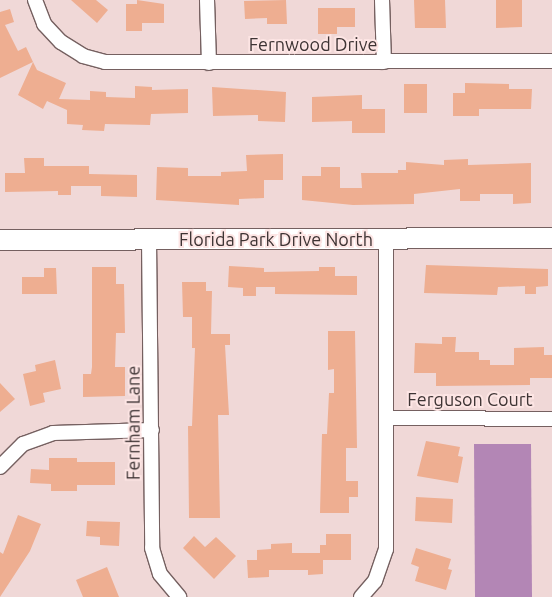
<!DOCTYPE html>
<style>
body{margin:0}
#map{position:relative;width:552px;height:597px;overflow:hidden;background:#f0d8d7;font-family:Ubuntu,sans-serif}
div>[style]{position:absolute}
.water>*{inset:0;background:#b386b5}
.building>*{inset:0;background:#eeae91}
.roads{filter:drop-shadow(1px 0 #756060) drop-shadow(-1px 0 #756060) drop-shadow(0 1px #756060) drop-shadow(0 -1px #756060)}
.street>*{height:14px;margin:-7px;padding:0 7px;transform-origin:7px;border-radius:7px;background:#fff}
.secondary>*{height:20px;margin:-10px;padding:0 10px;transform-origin:10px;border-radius:10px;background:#fff}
span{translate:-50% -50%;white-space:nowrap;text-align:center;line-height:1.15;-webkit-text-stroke:4px #fde5e4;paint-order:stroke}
.street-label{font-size:18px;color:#3e3434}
</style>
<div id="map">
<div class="water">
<i style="clip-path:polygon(474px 444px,531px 444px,532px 597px,475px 597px)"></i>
</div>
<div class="building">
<i style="clip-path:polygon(71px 0,96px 0,108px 10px,97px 23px)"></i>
<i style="clip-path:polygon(137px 0,164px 4px,164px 23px,142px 23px,142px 31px,126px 31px,126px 4px,137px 4px)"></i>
<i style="clip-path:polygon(286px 0,287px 24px,267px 24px,267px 18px,245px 19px,244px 1px)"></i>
<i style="clip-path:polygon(414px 0,445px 0,446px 28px,415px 28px)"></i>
<i style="clip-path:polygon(496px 0,522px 0,522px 27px,496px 28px)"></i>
<i style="clip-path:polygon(318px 8px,355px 8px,355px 27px,337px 27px,337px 34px,318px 34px)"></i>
<i style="clip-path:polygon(10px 9px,14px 22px,5px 25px,18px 51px,26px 47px,33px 62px,0 78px,0 12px)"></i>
<i style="clip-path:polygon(33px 62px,37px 70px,66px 83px,59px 99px,90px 100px,90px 91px,106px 92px,106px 97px,135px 98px,135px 86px,152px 87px,152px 90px,188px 89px,188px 113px,151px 114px,150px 125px,105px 124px,104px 131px,82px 130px,83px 125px,67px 124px,67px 110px,47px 101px,43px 109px,18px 95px)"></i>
<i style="clip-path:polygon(465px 83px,509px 84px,509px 89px,532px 89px,531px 109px,479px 109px,479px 116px,453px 116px,453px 93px,465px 93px)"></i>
<i style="clip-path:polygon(404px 84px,427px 84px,427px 113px,404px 113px)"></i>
<i style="clip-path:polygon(212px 87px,286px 92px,285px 122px,258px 121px,258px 115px,213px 116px)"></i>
<i style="clip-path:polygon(362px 95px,362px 109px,385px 109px,385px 133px,352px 133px,352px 121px,312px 122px,312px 97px)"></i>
<i style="clip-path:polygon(283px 154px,283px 180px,264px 180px,264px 198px,239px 199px,239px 205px,156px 200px,157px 167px,188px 168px,188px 176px,221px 176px,221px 172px,247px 171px,246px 155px)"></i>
<i style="clip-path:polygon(24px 158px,44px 158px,44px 166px,89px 166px,89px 174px,137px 175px,137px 197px,101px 196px,101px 186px,71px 186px,71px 195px,58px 195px,58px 191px,5px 192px,5px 173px,25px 173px)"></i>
<i style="clip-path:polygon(468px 159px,468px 165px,531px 163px,531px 203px,513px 204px,513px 194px,480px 194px,480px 201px,460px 201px,460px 189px,414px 194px,414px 204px,353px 205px,302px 200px,302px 176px,321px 176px,321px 167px,340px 167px,340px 188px,362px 188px,361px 173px,398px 173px,398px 170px,406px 170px,406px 162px,444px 165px,444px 160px)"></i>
<i style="clip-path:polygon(426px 265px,548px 269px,548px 286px,536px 287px,536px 294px,525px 294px,525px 286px,498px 287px,497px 295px,424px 293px)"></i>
<i style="clip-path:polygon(229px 266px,264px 268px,264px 272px,319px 271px,319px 267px,335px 267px,335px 276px,357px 276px,357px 295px,275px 294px,275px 287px,256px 287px,256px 296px,243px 296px,243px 288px,228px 287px)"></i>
<i style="clip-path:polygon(92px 267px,116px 267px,116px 284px,124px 284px,125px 333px,116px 333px,115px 367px,125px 367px,125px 396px,83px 397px,83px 374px,91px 374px,92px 367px)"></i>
<i style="clip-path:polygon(44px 268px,56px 268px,57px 294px,22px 294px,22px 277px,44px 277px)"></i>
<i style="clip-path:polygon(182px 282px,206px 282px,206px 291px,212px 291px,211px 334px,230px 334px,230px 345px,225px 345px,229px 415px,218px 415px,220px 518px,189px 518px,188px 426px,192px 426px,195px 348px,192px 348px,192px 317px,183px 317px)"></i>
<i style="clip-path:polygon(328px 331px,355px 331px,357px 448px,346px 448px,346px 481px,358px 481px,358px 497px,349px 497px,349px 513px,320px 513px,322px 434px,327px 434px,329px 393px,334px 393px,334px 369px,328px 370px)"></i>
<i style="clip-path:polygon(442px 337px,456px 337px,455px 352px,479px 352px,479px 360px,490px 360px,490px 365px,514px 365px,514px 348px,544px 347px,544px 355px,552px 355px,552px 378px,530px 378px,530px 385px,436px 386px,436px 373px,414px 373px,415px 343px,442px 344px)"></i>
<i style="clip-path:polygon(55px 360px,61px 389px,43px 393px,45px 402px,30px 406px,23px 374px,36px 371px,35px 365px)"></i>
<i style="clip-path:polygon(0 383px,15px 399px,0 412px)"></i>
<i style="clip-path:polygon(426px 441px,460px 447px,458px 456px,463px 457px,458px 483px,417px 476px)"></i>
<i style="clip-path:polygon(49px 458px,77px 458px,77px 462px,115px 462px,115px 485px,77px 485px,77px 491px,51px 491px,51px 484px,30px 483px,31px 469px,49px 470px)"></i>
<i style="clip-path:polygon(416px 497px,453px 499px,452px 523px,415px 521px)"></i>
<i style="clip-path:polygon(18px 515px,41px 524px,30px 551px,0 597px,0 552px,3px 554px)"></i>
<i style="clip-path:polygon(87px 521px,120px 522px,119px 546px,100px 545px,100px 537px,86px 536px)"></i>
<i style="clip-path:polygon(326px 534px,351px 534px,351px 560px,323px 560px,323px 574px,308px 575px,308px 570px,269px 570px,269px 577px,248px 578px,247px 560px,257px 560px,257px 550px,271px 549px,271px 544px,292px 543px,292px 553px,320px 553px,320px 545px,326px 545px)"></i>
<i style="clip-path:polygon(194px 536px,205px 547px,216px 537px,236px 556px,214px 579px,183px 548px)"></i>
<i style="clip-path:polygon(416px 548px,451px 559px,448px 569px,452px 570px,446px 590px,415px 581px,419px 567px,411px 564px)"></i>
<i style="clip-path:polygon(107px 567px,119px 597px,83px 597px,76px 580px)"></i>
</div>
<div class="roads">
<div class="street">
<i style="left:35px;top:0;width:26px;rotate:69deg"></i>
<i style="left:44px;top:24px;width:25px;rotate:47deg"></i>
<i style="left:61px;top:42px;width:26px;rotate:32deg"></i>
<i style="left:83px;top:56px;width:23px;rotate:15deg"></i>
<i style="left:105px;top:62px;width:447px;rotate:-0.1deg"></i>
<i style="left:207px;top:0;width:63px;rotate:88.2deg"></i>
<i style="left:382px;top:0;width:62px;rotate:88.2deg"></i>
<i style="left:149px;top:239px;width:309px;rotate:89.4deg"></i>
<i style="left:152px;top:548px;width:27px;rotate:73deg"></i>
<i style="left:160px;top:574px;width:30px;rotate:50deg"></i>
<i style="left:388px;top:418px;width:164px;rotate:0.3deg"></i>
<i style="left:0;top:467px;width:33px;rotate:-45deg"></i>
<i style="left:23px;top:444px;width:32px;rotate:-20deg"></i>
<i style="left:53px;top:433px;width:99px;rotate:-1.7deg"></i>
<i style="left:361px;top:597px;width:21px;rotate:-49deg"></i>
<i style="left:375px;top:581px;width:34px;rotate:-71deg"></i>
<i style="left:386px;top:549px;width:311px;rotate:-90deg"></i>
</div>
<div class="secondary">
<i style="left:0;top:240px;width:552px;rotate:-0.21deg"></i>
</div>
</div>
<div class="street-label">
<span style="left:313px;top:44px">Fernwood Drive</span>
<span style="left:276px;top:239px">Florida Park Drive North</span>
<span style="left:470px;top:399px">Ferguson Court</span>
<span style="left:133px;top:423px;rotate:-90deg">Fernham Lane</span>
</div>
</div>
